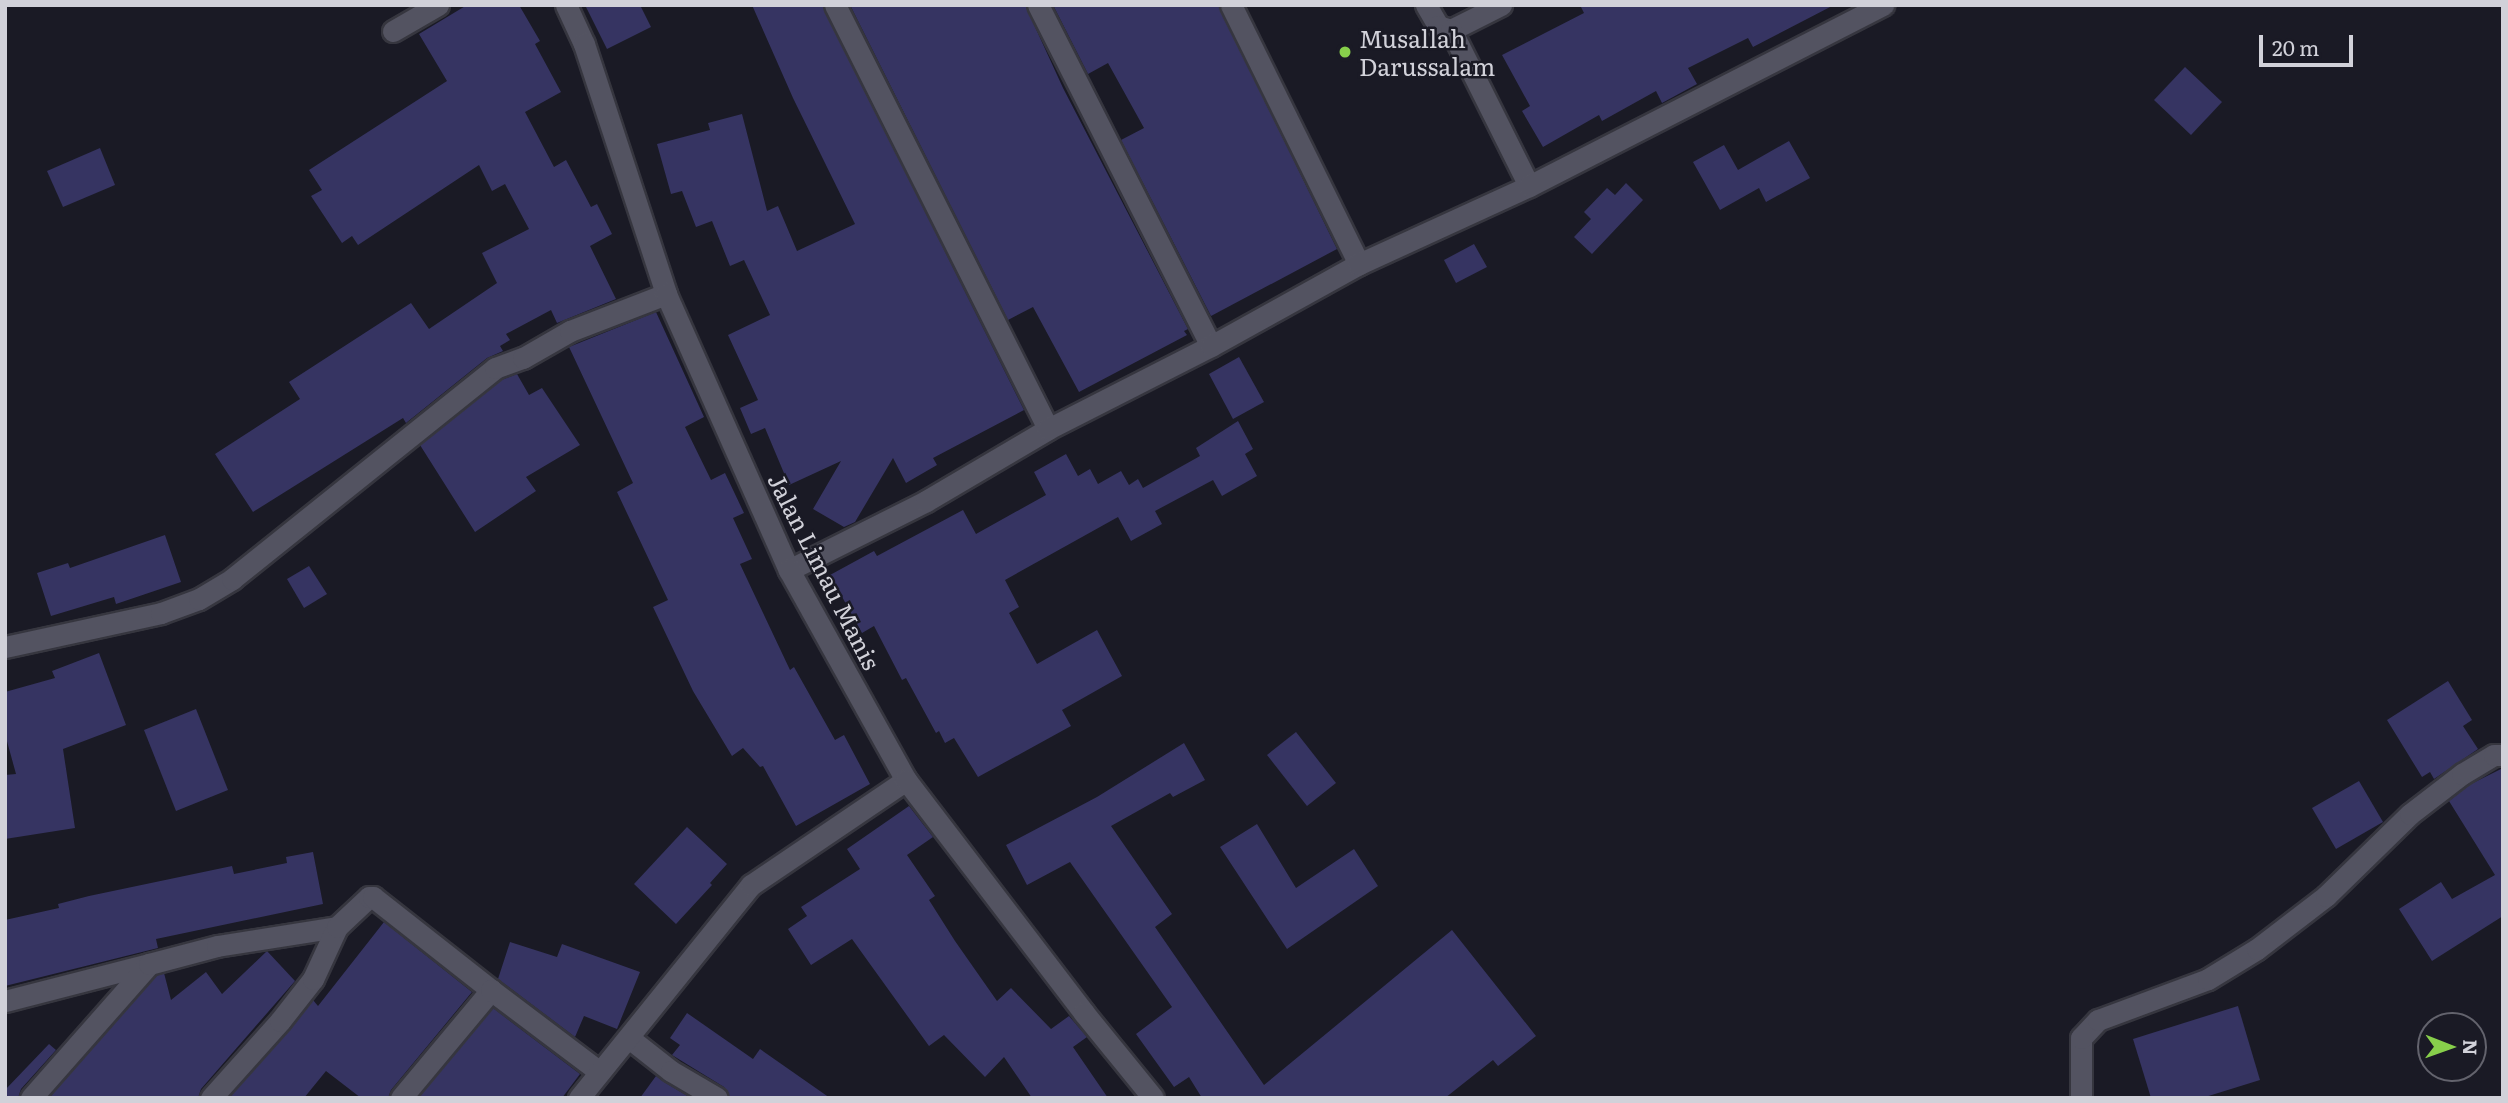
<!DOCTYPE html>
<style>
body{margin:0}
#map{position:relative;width:2508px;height:1103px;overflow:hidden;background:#1a1a25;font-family:Literata,serif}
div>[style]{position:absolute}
.building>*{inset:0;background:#363462}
.roads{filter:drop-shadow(2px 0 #36363f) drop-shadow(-2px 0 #36363f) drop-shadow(0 2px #36363f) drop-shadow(0 -2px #36363f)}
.street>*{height:21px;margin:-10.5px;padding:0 10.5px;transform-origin:10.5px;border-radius:10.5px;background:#535361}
.secondary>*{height:21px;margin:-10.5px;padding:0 10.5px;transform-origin:10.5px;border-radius:10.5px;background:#535361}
.dots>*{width:19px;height:19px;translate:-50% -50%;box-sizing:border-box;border:4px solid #1a1a25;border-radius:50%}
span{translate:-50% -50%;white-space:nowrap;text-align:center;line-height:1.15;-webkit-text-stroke:5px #1a1a25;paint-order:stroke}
.poi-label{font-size:24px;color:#d1d1d9}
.left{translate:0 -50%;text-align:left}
.street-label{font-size:24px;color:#d1d1d9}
.frame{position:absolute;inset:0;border:7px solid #d1d1d9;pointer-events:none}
.north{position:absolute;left:2417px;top:1012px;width:70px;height:70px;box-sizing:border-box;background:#1a1a25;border:2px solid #63636d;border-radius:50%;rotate:91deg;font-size:19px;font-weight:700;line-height:28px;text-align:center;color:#d1d1d9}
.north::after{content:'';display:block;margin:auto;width:24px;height:32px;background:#87cf4b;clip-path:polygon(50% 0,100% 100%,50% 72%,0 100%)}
.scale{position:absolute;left:2259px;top:35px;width:94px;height:32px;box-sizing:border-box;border:4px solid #d1d1d9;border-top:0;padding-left:9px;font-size:21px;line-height:24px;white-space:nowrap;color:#d1d1d9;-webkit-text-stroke:5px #1a1a25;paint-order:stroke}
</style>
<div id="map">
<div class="building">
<i style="clip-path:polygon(467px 5px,519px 5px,540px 41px,535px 44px,561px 92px,525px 112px,554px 167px,566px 160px,591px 207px,597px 204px,612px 234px,590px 246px,616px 299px,557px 323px,551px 310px,506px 334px,510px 340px,500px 346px,503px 351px,487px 358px,406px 423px,403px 418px,253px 512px,215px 454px,300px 399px,289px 382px,411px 303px,429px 329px,497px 283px,482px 253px,529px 229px,505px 184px,492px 191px,479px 165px,358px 245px,352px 236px,342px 243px,311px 196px,322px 190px,309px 170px,447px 81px,419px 34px)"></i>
<i style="clip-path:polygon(585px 5px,640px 5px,651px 27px,607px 49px)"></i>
<i style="clip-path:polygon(752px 5px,822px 5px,1024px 410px,933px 458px,937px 465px,906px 483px,893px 458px,855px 522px,844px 527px,813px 509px,841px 461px,789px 485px,765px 428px,751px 434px,740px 408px,758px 400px,728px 335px,770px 315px,744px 260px,730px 266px,712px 221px,696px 227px,682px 191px,671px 194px,657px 144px,710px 130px,708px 123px,742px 114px,767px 211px,778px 206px,797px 251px,855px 224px,793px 98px)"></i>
<i style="clip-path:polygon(850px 5px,1025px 5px,1063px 88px,1188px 329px,1184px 331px,1187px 335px,1079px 392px,1033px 307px,1008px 320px)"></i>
<i style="clip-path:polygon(1053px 5px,1218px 5px,1337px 249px,1211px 316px,1121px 140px,1144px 128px,1108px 63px,1088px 74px)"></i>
<i style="clip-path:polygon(1580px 5px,1834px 5px,1753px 47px,1748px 38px,1688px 68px,1697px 84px,1662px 103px,1656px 91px,1602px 121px,1599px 115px,1543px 147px,1522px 111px,1530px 106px,1502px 55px,1584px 13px)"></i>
<i style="clip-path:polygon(2185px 67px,2222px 102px,2191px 135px,2154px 100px)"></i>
<i style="clip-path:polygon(1789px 141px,1810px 178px,1766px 202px,1759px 188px,1720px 210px,1693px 162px,1724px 145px,1738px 170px)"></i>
<i style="clip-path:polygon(100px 148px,115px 185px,63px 207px,47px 171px)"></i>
<i style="clip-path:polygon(1626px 183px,1643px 200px,1592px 254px,1574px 237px,1591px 219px,1584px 212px,1607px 188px,1615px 195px)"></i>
<i style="clip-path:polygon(1474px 244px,1487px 267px,1456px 283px,1444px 260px)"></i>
<i style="clip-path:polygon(656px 312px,704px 417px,685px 427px,711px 480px,725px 473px,744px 513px,733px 518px,752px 559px,740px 564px,790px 670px,794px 667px,835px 740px,844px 735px,870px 784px,796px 826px,763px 766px,760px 767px,743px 748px,732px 756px,693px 691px,653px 607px,668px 600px,617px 492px,633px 483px,569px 347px)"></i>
<i style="clip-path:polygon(1239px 357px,1264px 402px,1233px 419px,1209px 374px)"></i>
<i style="clip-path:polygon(517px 374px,529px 395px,542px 388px,580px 445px,526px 477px,536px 491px,475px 532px,420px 445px,501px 380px)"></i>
<i style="clip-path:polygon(1238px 421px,1253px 449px,1245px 454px,1257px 476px,1222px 496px,1213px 480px,1155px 511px,1162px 524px,1131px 541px,1118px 517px,1005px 580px,1019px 607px,1009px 613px,1037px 664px,1097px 630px,1122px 676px,1062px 710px,1071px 726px,978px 777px,954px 738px,945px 743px,939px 731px,936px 733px,906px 678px,902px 680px,874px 626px,862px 633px,830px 575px,874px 551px,877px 556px,963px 510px,976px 534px,1046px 495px,1034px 472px,1066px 454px,1078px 476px,1090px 469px,1098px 484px,1121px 471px,1129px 485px,1138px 479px,1143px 488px,1200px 456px,1196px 448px)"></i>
<i style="clip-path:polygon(165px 535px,181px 582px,116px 604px,114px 597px,51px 616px,37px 573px,68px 563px,70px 568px)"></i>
<i style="clip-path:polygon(309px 566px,327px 594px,304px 608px,287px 579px)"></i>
<i style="clip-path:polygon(99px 653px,126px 725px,63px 749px,75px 828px,5px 839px,5px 775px,16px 774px,5px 734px,5px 692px,55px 678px,52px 671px)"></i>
<i style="clip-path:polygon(2448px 681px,2472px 720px,2463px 726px,2478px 749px,2434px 779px,2430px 772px,2422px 777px,2387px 720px)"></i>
<i style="clip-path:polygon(196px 709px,228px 790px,176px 811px,144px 730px)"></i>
<i style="clip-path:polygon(1296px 732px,1336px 783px,1307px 806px,1267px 755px)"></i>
<i style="clip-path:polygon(1184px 743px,1205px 780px,1173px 797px,1170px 793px,1111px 826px,1172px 914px,1155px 927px,1264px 1085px,1452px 930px,1536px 1036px,1498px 1066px,1493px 1060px,1445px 1098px,1202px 1098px,1189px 1077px,1174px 1087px,1136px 1034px,1172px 1007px,1070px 862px,1027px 885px,1006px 845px,1097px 797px)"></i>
<i style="clip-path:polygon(2503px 768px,2503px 916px,2432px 961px,2399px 909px,2441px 882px,2452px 899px,2495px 875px,2449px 801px,2469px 785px)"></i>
<i style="clip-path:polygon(2359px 781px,2383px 822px,2336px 849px,2312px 808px)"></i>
<i style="clip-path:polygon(909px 806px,933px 837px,907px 855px,935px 896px,929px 900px,955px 941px,997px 1001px,1011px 988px,1051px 1029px,1069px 1016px,1087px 1037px,1073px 1047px,1108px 1098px,1032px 1098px,1004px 1057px,985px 1077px,944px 1035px,929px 1046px,852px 939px,811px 965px,788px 929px,807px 916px,801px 907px,860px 869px,847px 849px)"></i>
<i style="clip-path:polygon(1257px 824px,1296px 888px,1354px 849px,1378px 886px,1287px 949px,1220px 847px)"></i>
<i style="clip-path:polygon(687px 827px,727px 864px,710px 883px,712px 885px,676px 924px,634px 884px)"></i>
<i style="clip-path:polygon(313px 852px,323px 904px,156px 939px,158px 948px,5px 986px,5px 920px,59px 908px,58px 904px,89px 896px,232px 866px,234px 874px,287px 863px,286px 857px)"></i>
<i style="clip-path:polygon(384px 922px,472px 992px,391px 1090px,388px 1098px,361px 1098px,326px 1071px,304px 1098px,229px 1098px,313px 1000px,318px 1006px)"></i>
<i style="clip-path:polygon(510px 942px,557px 957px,562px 944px,640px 972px,617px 1029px,584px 1016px,575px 1037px,498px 979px)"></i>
<i style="clip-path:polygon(267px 951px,295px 981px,201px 1089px,198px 1098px,49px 1098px,156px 976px,164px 973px,171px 1000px,206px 972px,222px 994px)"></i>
<i style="clip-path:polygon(2238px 1006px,2260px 1080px,2202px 1098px,2151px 1098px,2133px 1039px)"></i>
<i style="clip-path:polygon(493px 1008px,580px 1074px,562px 1098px,418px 1098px)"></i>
<i style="clip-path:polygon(687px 1013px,753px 1059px,760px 1049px,830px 1098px,730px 1098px,724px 1087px,672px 1055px,680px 1045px,670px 1038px)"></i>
<i style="clip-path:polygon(49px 1044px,56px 1050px,21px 1089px,18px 1098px,5px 1098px,5px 1090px)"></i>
<i style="clip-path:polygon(656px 1076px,664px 1082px,691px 1098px,640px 1098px)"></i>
</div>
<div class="roads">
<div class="street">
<i style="left:835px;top:5px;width:474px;rotate:63.3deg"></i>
<i style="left:1038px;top:5px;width:382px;rotate:63.1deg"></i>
<i style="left:1231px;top:5px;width:289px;rotate:63.7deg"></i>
<i style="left:1426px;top:5px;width:24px;rotate:60deg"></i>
<i style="left:1438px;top:26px;width:14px;rotate:17deg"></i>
<i style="left:1451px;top:30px;width:56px;rotate:-26.6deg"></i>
<i style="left:1451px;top:30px;width:174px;rotate:63.4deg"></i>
<i style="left:393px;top:31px;width:52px;rotate:-30deg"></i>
<i style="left:789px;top:570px;width:153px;rotate:-26.7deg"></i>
<i style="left:926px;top:501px;width:142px;rotate:-30.5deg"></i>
<i style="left:1048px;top:429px;width:183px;rotate:-27deg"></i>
<i style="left:1211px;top:346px;width:169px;rotate:-29deg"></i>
<i style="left:1359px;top:264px;width:187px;rotate:-24.6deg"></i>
<i style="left:1529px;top:186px;width:398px;rotate:-27.1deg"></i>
<i style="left:5px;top:647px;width:160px;rotate:-12.3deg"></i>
<i style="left:161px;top:613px;width:40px;rotate:-20.2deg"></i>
<i style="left:199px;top:599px;width:39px;rotate:-31deg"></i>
<i style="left:232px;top:579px;width:337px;rotate:-38.7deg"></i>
<i style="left:495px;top:368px;width:30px;rotate:-20deg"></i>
<i style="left:523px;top:358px;width:54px;rotate:-29.9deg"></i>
<i style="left:570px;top:331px;width:103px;rotate:-21.1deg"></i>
<i style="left:5px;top:1001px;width:149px;rotate:-14.4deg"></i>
<i style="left:629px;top:1038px;width:53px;rotate:38.2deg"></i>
<i style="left:671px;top:1071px;width:53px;rotate:30.4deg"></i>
<i style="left:31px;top:1098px;width:179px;rotate:-48.6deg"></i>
<i style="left:149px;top:964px;width:70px;rotate:-14.8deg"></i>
<i style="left:217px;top:946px;width:121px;rotate:-9deg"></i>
<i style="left:211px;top:1098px;width:103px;rotate:-48.1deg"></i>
<i style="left:280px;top:1021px;width:53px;rotate:-51.8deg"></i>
<i style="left:313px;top:979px;width:57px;rotate:-65.2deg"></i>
<i style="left:337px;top:927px;width:44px;rotate:-43.2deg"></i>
<i style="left:369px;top:897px;width:4px"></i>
<i style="left:373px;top:897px;width:150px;rotate:38.2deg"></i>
<i style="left:401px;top:1098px;width:141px;rotate:-50.2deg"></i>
<i style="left:491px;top:990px;width:136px;rotate:37deg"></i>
<i style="left:579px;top:1098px;width:274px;rotate:-51.1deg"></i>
<i style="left:751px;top:885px;width:187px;rotate:-34.1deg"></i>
<i style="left:2081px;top:1098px;width:60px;rotate:-90deg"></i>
<i style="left:2081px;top:1038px;width:25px;rotate:-47deg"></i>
<i style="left:2098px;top:1020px;width:117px;rotate:-20.4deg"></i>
<i style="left:2208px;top:979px;width:57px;rotate:-31.5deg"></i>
<i style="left:2257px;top:949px;width:87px;rotate:-37.5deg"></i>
<i style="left:2326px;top:896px;width:117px;rotate:-44.3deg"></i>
<i style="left:2410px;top:814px;width:66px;rotate:-37.6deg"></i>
<i style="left:2462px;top:774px;width:37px;rotate:-31deg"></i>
<i style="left:2494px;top:755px;width:9px"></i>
</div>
<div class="secondary">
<i style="left:566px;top:5px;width:43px;rotate:65.2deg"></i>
<i style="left:584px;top:44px;width:263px;rotate:71.8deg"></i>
<i style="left:666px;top:294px;width:302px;rotate:66deg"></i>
<i style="left:789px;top:570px;width:240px;rotate:60.9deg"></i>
<i style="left:906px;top:780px;width:293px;rotate:52.6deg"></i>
<i style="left:1084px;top:1013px;width:109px;rotate:50.9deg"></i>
</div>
</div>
<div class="dots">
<i style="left:1345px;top:52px;background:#87cf4b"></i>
</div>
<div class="poi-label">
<span class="left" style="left:1359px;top:52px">Musallah<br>Darussalam</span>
</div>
<div class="street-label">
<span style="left:825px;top:571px;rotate:63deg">Jalan Limau Manis</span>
</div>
<div class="frame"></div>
<div class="north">N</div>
<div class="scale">20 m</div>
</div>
